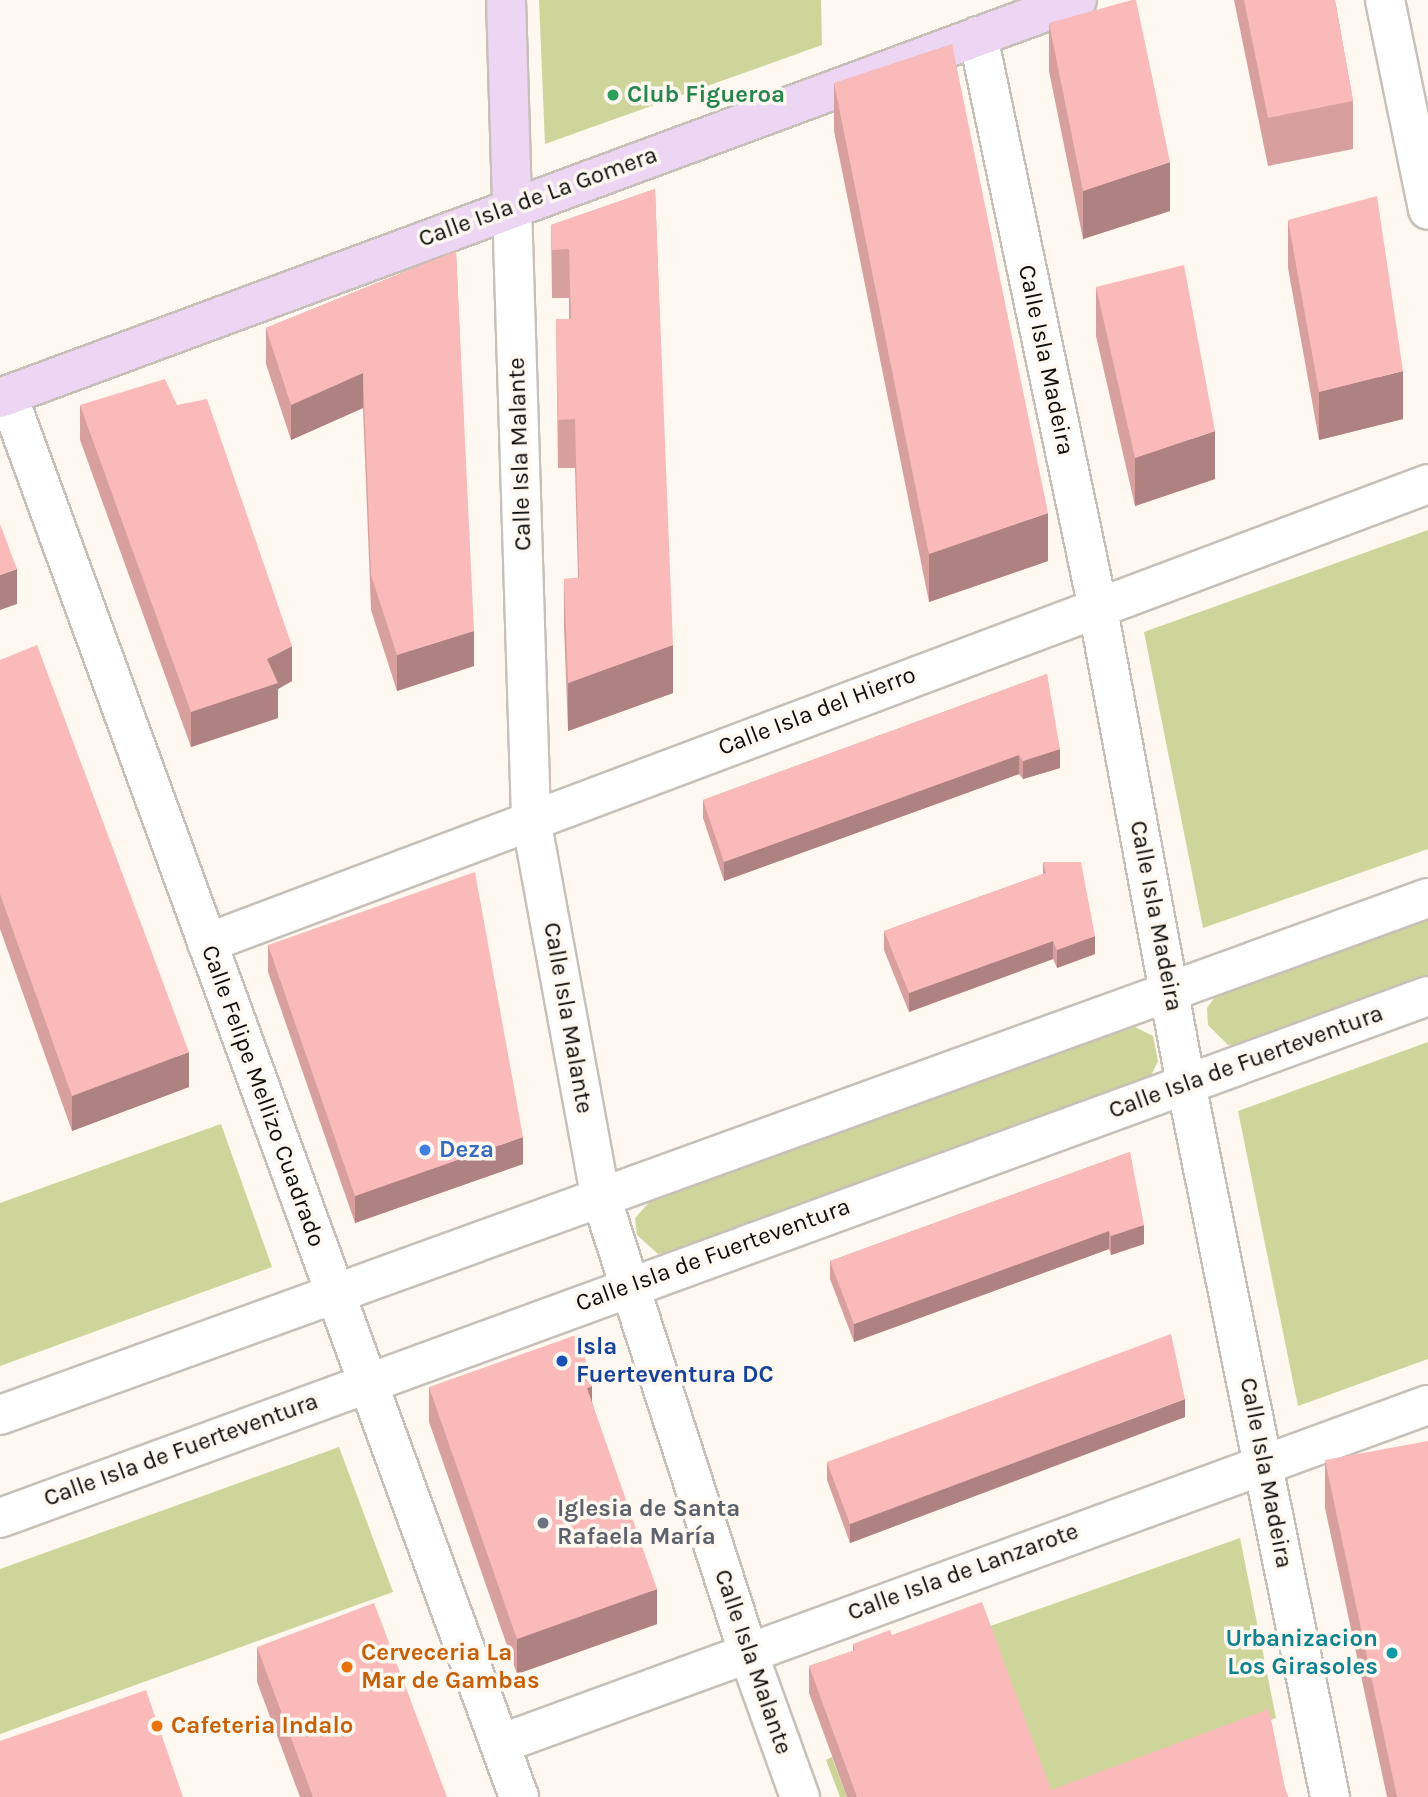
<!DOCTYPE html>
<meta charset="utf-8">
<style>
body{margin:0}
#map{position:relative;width:1428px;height:1797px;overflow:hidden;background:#fef8f1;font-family:Karla,sans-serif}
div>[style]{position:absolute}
.green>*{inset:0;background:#ced59a}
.roads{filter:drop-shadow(2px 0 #c7c0b8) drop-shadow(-2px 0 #c7c0b8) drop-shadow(0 2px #c7c0b8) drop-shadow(0 -2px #c7c0b8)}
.street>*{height:38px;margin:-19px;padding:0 19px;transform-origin:19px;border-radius:19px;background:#fff}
.secondary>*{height:38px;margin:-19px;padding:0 19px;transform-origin:19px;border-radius:19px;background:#edd5f4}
.wall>*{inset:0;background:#d7a09f}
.shaded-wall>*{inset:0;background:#af8282}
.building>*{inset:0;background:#fabab9}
.dots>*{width:19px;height:19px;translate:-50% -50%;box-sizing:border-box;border:4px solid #fef8f1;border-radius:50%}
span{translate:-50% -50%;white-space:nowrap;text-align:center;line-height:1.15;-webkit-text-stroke:7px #fef8f1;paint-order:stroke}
.leisure-label{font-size:24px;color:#27864d;font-weight:700}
.left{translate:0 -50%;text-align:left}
.street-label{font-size:24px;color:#0f0d0a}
.shop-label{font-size:24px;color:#366cbe;font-weight:700}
.transit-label{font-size:24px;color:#164399;font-weight:700}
.worship-label{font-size:24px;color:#5b616d;font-weight:700}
.culture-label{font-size:24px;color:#0d838f;font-weight:700}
.right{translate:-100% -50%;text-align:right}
.food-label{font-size:24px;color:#c56008;font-weight:700}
</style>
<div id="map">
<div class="green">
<i style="clip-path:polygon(539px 0,821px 0,822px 45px,545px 144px)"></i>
<i style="clip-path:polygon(1428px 530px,1428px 849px,1203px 928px,1144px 632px)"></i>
<i style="clip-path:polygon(1428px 913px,1428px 975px,1245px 1044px,1228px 1045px,1208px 1025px,1207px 1008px,1217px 994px)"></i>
<i style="clip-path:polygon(1131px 1025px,1153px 1036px,1158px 1061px,1151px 1076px,1111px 1093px,678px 1251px,658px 1254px,637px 1235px,635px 1218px,655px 1196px)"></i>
<i style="clip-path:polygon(1428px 1042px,1428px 1359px,1298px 1406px,1238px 1111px)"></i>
<i style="clip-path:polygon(221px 1124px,272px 1267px,0 1366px,0 1203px)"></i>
<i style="clip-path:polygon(339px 1447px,393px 1592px,0 1734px,0 1569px)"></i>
<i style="clip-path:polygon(1240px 1538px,1276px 1718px,1055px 1797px,1043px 1797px,982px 1629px)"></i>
<i style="clip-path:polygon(832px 1757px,847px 1797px,840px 1797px,826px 1760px)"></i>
</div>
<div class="roads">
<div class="street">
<i style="left:1385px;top:0;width:214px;rotate:78.4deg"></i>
<i style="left:978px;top:36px;width:580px;rotate:78.17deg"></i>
<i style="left:1097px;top:604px;width:488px;rotate:79.5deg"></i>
<i style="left:1186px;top:1084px;width:727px;rotate:78.58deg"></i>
<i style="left:512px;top:206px;width:613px;rotate:88.22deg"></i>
<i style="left:531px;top:819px;width:381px;rotate:79.6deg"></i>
<i style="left:600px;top:1194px;width:479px;rotate:72.1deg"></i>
<i style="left:747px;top:1650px;width:156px;rotate:70.2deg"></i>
<i style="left:8px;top:396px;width:1491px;rotate:69.96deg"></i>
<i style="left:207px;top:943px;width:1304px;rotate:-20.6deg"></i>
<i style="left:0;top:1415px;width:1519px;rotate:-19.9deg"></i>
<i style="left:0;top:1518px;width:1520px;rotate:-20.08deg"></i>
<i style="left:500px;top:1744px;width:988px;rotate:-20.07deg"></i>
</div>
<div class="secondary">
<i style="left:506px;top:0;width:206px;rotate:88.3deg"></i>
<i style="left:0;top:398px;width:1148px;rotate:-20.28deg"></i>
</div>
</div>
<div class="wall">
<i style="clip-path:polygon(1234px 0,1335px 0,1353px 101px,1353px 149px,1268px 166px)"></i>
<i style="clip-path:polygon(1049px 23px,1170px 211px,1083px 239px,1049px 71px)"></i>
<i style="clip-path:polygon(834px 83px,1048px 561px,929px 602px,834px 131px)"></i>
<i style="clip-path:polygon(655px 189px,673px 693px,568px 731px,564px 627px,564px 579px,578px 578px,575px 468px,558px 468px,556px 319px,569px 319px,569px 298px,552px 298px,551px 225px)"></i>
<i style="clip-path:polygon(1288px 220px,1403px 419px,1319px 440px,1288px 268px)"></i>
<i style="clip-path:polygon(456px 251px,474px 666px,397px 691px,371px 610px,363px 408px,291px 440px,266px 364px,266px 328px)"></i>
<i style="clip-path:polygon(1096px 287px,1215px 479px,1135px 506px,1096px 336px)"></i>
<i style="clip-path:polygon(80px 405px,292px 681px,278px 689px,278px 718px,191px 747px,80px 440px)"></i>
<i style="clip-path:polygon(0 660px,189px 1087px,72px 1131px,0 929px)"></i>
<i style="clip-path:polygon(1047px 674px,1060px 768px,1023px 779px,1019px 774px,724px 881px,703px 818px,703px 800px)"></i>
<i style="clip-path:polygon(1043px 862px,1095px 954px,1057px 968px,1053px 959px,909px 1012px,884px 950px,884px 931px,1043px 874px)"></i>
<i style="clip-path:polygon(268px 945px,523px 1164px,355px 1223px,268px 972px)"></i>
<i style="clip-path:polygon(1130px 1152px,1144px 1244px,1111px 1255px,1109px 1249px,854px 1342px,830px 1279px,830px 1261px)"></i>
<i style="clip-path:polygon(429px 1387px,592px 1402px,657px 1624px,517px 1674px,429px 1422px)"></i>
<i style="clip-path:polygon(1185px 1417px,850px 1543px,827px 1480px,827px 1462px)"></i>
<i style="clip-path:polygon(1325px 1460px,1428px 1797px,1387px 1797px,1325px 1508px)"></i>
<i style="clip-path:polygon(892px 1635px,1051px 1790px,1285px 1788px,1288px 1797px,847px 1797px,809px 1693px,809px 1666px,853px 1651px,853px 1644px)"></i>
<i style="clip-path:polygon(257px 1647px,447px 1797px,300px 1797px,257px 1682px)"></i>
</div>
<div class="shaded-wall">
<i style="clip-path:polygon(1170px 162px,1170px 211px,1083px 239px,1083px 191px)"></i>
<i style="clip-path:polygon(1403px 371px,1403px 419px,1319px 440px,1319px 392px)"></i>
<i style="clip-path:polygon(363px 373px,363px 408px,291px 440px,291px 405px)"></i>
<i style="clip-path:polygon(1215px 431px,1215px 479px,1135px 506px,1135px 458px)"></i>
<i style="clip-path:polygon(1048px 513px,1048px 561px,929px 602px,929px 554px)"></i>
<i style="clip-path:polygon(17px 569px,17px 604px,0 610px,0 575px)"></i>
<i style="clip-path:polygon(474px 631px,474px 666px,397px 691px,397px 655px)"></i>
<i style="clip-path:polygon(673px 645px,673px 693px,568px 731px,568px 683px)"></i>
<i style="clip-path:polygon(292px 646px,292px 681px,278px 689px,278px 718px,191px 747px,191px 712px,267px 659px)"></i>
<i style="clip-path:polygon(1060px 749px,1060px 768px,1023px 779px,1023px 761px)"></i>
<i style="clip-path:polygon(1019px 755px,1019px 774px,724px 881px,724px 862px)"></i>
<i style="clip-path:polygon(1095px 936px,1095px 954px,1057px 968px,1057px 950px)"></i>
<i style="clip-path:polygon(1053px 941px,1053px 959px,909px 1012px,909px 993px)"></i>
<i style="clip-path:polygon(189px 1052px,189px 1087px,72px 1131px,72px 1096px)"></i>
<i style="clip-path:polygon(523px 1137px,523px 1164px,355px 1223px,355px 1196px)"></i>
<i style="clip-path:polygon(1144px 1225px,1144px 1244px,1111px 1255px,1111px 1236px)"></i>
<i style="clip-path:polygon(1109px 1231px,1109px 1249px,854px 1342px,854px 1324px)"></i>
<i style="clip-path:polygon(592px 1386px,592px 1421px,587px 1388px)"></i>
<i style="clip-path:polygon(1185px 1399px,1185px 1417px,850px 1543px,850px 1524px)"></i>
<i style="clip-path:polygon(657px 1589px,657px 1624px,517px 1674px,517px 1639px)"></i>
</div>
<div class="building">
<i style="clip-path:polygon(1132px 0,1136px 0,1170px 162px,1083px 191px,1049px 23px)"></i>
<i style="clip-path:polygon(1244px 0,1335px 0,1353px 101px,1268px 118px)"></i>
<i style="clip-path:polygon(952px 44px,1048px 513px,929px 554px,834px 83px)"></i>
<i style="clip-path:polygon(655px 189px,673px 645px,568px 683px,564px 579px,579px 578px,575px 419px,558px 420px,556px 319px,571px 319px,569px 249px,552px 250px,551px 225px)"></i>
<i style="clip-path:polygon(1377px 196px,1403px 371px,1319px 392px,1288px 220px)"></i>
<i style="clip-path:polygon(456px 251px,474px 631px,397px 655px,371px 575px,363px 373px,291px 405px,266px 328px)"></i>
<i style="clip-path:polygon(1184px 265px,1215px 431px,1135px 458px,1096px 287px)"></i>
<i style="clip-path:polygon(165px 379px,177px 405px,207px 399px,292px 646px,267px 659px,278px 683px,191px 712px,80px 405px)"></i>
<i style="clip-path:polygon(0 524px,17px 569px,0 575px)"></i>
<i style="clip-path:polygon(37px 645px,189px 1052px,72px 1096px,0 894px,0 660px)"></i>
<i style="clip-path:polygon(1047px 674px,1060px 749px,1023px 761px,1019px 755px,724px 862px,703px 800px)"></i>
<i style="clip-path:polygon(1043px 862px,1081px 862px,1095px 936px,1057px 950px,1053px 941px,909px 993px,884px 931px,1046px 873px)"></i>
<i style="clip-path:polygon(475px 872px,523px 1137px,355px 1196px,268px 945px)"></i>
<i style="clip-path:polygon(1130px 1152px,1144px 1225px,1111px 1236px,1109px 1231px,854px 1324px,830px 1261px)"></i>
<i style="clip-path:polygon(579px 1334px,592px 1386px,587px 1388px,657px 1589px,517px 1639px,429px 1387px)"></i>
<i style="clip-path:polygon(1171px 1334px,1185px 1399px,850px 1524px,827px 1462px)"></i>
<i style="clip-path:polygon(1428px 1441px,1428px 1797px,1397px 1797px,1325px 1460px)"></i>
<i style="clip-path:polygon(982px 1602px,1051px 1790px,1269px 1709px,1285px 1788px,1288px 1797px,857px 1797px,809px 1666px,855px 1650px,853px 1644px,890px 1630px,892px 1635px)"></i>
<i style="clip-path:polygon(374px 1603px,447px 1797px,313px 1797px,257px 1647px)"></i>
<i style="clip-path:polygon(146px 1690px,183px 1797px,0 1797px,0 1741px)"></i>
</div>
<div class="dots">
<i style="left:613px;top:95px;background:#2e9e5b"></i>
<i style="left:425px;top:1150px;background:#3f7fe0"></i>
<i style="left:562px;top:1361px;background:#1a4fb4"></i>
<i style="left:543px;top:1523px;background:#6b7280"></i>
<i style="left:1392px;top:1653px;background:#0f9aa8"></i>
<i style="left:347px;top:1667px;background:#e8710a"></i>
<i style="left:157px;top:1726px;background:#e8710a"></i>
</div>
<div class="leisure-label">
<span class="left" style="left:627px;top:95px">Club Figueroa</span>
</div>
<div class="street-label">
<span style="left:538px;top:197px;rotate:-20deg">Calle Isla de La Gomera</span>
<span style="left:1046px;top:360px;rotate:78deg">Calle Isla Madeira</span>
<span style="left:520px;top:454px;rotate:-92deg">Calle Isla Malante</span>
<span style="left:817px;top:711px;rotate:-21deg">Calle Isla del Hierro</span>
<span style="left:1156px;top:916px;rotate:79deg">Calle Isla Madeira</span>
<span style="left:568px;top:1018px;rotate:80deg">Calle Isla Malante</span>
<span style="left:1246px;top:1062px;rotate:-20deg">Calle Isla de Fuerteventura</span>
<span style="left:263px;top:1096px;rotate:70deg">Calle Felipe Mellizo Cuadrado</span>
<span style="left:713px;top:1255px;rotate:-20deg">Calle Isla de Fuerteventura</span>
<span style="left:181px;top:1450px;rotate:-20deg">Calle Isla de Fuerteventura</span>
<span style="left:1266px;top:1473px;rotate:79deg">Calle Isla Madeira</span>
<span style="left:963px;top:1572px;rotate:-20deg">Calle Isla de Lanzarote</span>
<span style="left:753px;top:1662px;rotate:71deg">Calle Isla Malante</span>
</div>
<div class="shop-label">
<span class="left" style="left:439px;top:1150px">Deza</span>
</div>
<div class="transit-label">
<span class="left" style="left:576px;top:1361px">Isla<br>Fuerteventura DC</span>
</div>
<div class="worship-label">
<span class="left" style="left:557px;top:1523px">Iglesia de Santa<br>Rafaela María</span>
</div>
<div class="culture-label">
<span class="right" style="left:1378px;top:1653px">Urbanizacion<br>Los Girasoles</span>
</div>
<div class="food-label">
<span class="left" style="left:361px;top:1667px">Cerveceria La<br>Mar de Gambas</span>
<span class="left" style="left:171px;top:1726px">Cafeteria Indalo</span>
</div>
</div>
